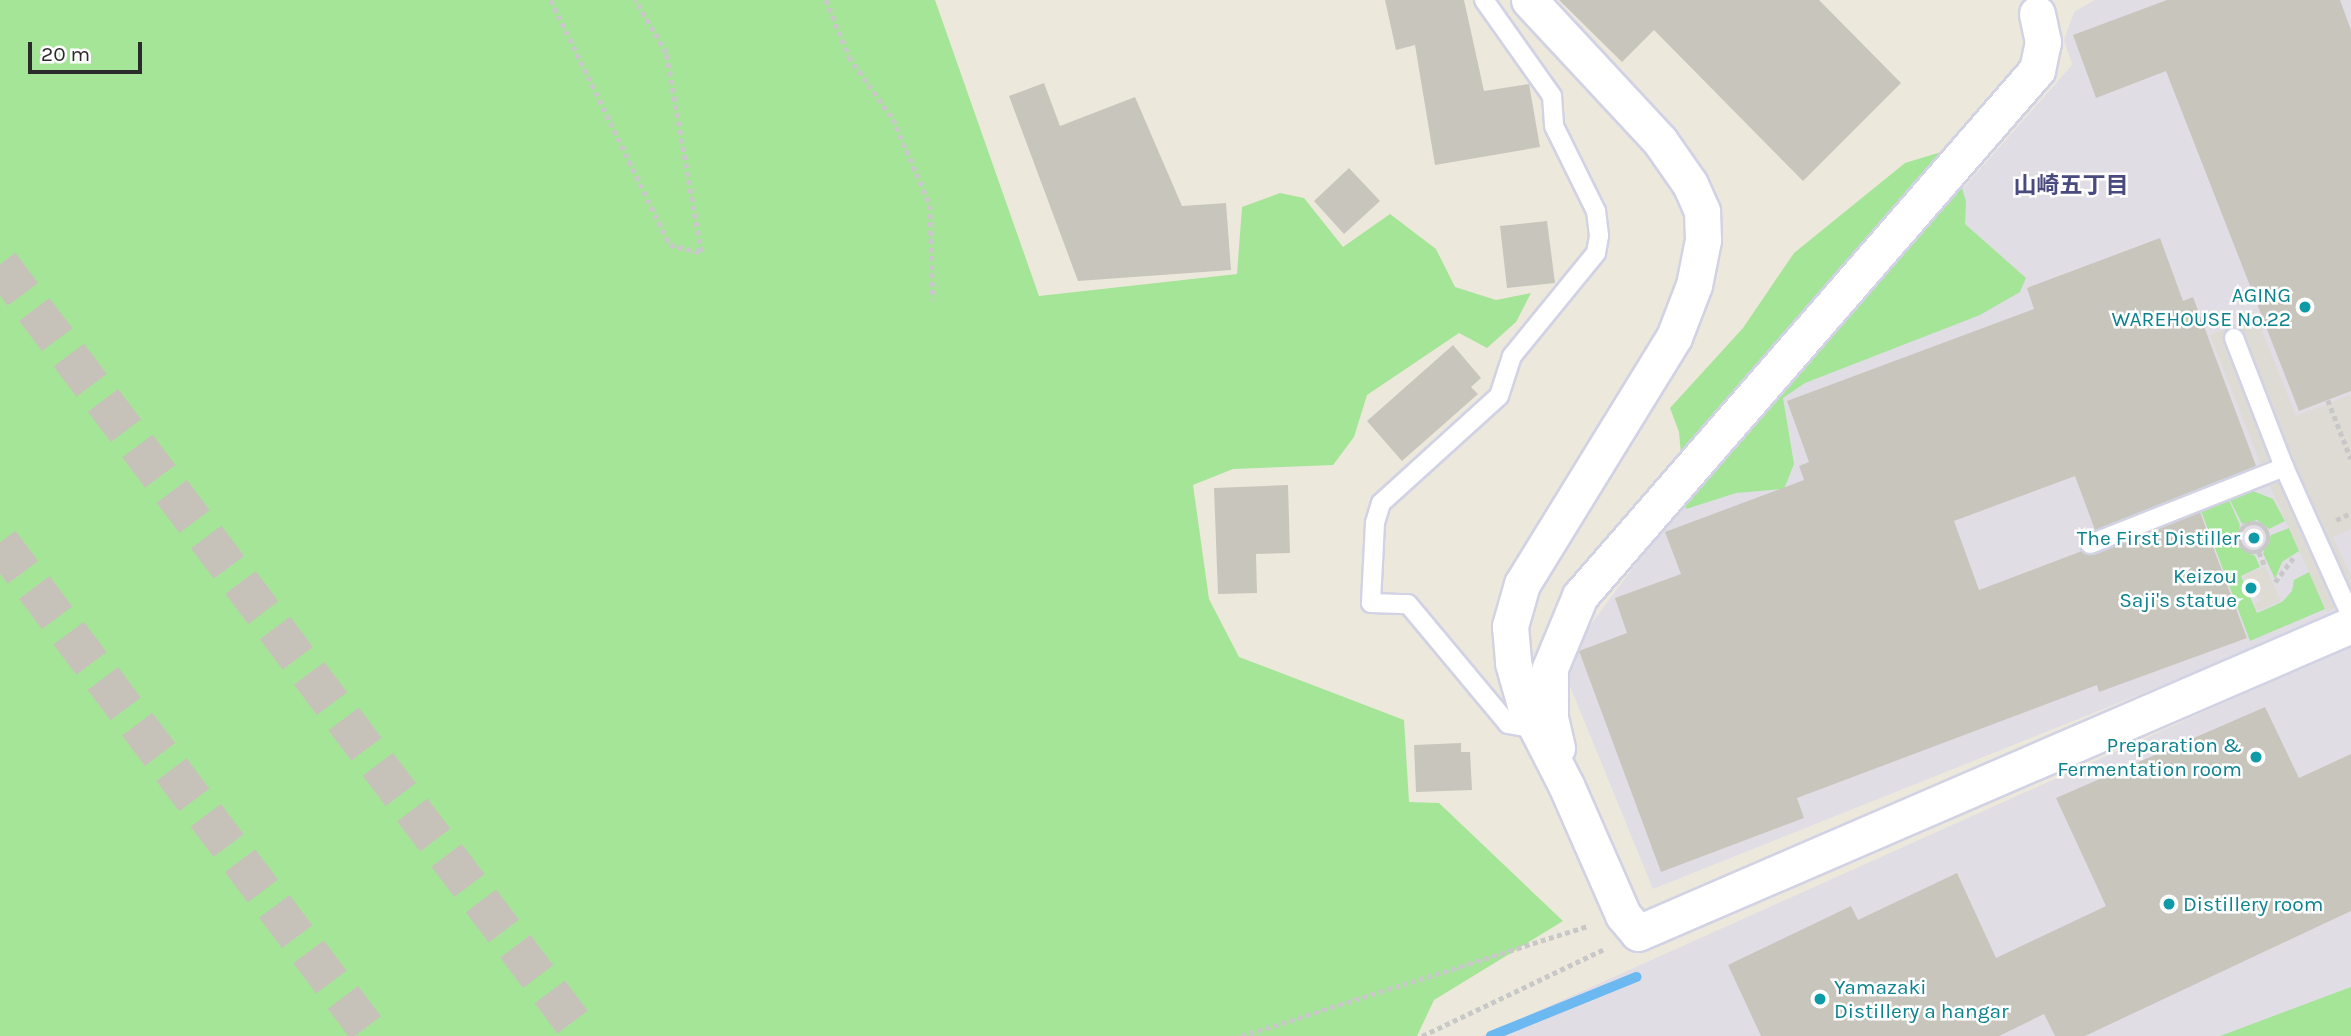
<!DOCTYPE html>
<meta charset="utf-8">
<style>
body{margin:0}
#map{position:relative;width:2351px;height:1036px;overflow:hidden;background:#ede8dc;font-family:Karla,"Noto Sans JP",sans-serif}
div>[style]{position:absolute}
.industrial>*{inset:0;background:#e1dde5}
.green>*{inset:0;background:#a5e597}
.plaza>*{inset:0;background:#dddbd3}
.stream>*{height:10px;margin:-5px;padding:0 5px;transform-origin:5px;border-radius:5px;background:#6cb9f2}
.building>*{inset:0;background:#c8c5bc}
.highway-tunnel>*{height:38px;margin-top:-19px;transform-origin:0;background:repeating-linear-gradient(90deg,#c6c2b9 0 38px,transparent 0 57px)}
.path>*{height:4.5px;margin-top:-2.25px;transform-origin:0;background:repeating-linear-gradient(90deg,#c8c8c8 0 5px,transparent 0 8.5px)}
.path>.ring{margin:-2.25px;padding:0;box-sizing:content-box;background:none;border:4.5px solid #c8c8c8;border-radius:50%}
.roads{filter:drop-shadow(2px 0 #d1d2e4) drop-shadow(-2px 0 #d1d2e4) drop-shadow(0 2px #d1d2e4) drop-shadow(0 -2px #d1d2e4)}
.lane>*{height:18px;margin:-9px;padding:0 9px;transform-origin:9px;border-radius:9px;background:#fff}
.street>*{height:35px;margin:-17.5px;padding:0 17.5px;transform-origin:17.5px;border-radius:17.5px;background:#fff}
.dots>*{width:19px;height:19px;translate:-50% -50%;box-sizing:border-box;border:4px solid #fff;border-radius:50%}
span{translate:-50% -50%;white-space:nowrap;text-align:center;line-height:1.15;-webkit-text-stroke:5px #fff;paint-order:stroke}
.culture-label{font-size:21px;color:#0d838f}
.right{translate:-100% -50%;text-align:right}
.left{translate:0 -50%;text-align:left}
.neighbourhood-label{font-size:23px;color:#494a7d;font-weight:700}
.scale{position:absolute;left:28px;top:42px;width:114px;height:32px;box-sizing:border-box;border:4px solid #2b2b2b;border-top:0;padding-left:9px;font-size:21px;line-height:24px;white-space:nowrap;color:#2b2b2b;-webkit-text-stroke:5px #fff;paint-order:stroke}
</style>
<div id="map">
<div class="industrial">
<i style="clip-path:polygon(2095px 0,2351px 0,2351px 610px,1653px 889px,1565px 674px,1577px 643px,1662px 529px,2072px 65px,2064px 40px,2074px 12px)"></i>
<i style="clip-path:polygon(2351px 646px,2351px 1012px,2292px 1036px,1482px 1036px)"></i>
</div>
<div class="green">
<i style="clip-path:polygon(0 0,935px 0,1039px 296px,1237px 274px,1242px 207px,1280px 193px,1304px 198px,1343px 247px,1390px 214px,1436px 249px,1455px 287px,1496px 300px,1531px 293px,1516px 322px,1487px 348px,1459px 333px,1367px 395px,1354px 437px,1333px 465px,1233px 469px,1193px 485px,1209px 599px,1239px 657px,1404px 720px,1409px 802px,1439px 803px,1563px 921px,1434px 1000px,1417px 1036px,0 1036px)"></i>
<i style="clip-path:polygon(1951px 149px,1966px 202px,1965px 224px,2026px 278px,2020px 292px,1980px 315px,1805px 383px,1783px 398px,1794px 464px,1784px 489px,1736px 493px,1686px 509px,1679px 432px,1670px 408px,1743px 328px,1794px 253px,1905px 163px)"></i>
<i style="clip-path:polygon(2253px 491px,2273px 499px,2285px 521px,2269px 529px,2257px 520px,2242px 524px,2230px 500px)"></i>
<i style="clip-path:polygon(2229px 500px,2240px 525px,2236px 545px,2255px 556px,2260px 567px,2241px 576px,2257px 613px,2282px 602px,2292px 591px,2294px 580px,2309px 572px,2325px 609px,2250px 641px,2201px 511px)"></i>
<i style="clip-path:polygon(2289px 528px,2299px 551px,2282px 562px,2275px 579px,2263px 553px,2271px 535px)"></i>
<i style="clip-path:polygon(2351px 987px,2351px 1036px,2220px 1036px)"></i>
</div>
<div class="plaza">
<i style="clip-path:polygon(2256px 316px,2296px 416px,2350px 395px,2351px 398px,2351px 529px,2333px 537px,2351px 577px,2351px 601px,2327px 612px,2265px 475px,2210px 335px)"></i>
<i style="clip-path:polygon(2265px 566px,2281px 601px,2258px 611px,2254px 604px,2260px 601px,2243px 576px)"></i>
</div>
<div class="stream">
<i style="left:1491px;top:1036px;width:157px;rotate:-22.1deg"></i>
</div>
<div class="building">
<i style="clip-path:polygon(1385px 0,1464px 0,1484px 91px,1529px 84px,1540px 147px,1435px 165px,1415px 45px,1396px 50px)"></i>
<i style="clip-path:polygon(1559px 0,1819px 0,1901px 83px,1803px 181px,1654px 30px,1622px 62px)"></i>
<i style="clip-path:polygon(2167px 0,2340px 0,2351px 30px,2351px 391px,2299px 411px,2166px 71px,2096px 98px,2073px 35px)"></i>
<i style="clip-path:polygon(1044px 83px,1060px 126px,1135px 97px,1182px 206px,1226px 203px,1231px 270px,1078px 281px,1009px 96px)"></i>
<i style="clip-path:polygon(1349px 168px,1380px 201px,1344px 234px,1314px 201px)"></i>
<i style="clip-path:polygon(1547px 221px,1555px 283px,1507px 288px,1500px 226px)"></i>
<i style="clip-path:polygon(2160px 238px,2183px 301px,2193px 297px,2256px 466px,2095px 530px,2075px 476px,1954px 521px,1979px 590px,2082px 551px,2094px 555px,2200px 512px,2247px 638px,2099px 692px,2097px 685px,1797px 798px,1804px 818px,1661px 872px,1579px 651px,1627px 633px,1615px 598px,1681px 574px,1665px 532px,1804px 480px,1799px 466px,1809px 462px,1787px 401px,2034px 309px,2027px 288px)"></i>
<i style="clip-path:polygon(1453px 345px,1481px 378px,1471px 387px,1478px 394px,1402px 461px,1367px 421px)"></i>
<i style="clip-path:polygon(1288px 485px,1290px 553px,1256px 554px,1257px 593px,1218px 594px,1214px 488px)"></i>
<i style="clip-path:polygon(2265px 707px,2299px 778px,2351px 754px,2351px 911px,2085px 1036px,2055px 1036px,2044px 1014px,1999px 1036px,1761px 1036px,1728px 965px,1851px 906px,1858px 920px,1957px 873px,1996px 958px,2106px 906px,2056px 798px)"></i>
<i style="clip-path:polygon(1461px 743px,1461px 752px,1470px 752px,1472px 790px,1416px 792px,1414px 745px)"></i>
</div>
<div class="highway-tunnel">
<i style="left:0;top:264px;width:967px;rotate:52.94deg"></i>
<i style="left:0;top:542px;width:618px;rotate:53.02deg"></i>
</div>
<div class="path">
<i style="left:551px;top:0;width:272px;rotate:64.1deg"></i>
<i style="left:670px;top:245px;width:32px;rotate:13deg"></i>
<i style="left:701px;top:252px;width:202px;rotate:-100deg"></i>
<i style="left:666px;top:53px;width:61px;rotate:-120.3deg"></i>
<i style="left:826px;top:0;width:61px;rotate:68deg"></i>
<i style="left:849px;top:57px;width:76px;rotate:54.6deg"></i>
<i style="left:893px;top:119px;width:94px;rotate:66.7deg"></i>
<i style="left:930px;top:205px;width:95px;rotate:88.2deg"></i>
<i style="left:2328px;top:400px;width:63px;rotate:68.7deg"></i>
<i style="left:2336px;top:520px;width:17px;rotate:-25deg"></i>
<i class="ring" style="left:2239px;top:523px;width:25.5px;height:25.5px"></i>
<i style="left:2259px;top:552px;width:15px;rotate:67deg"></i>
<i style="left:2275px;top:582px;width:30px;rotate:-53deg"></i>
<i style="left:1241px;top:1036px;width:364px;rotate:-17.6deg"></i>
<i style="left:1422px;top:1036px;width:202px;rotate:-25.5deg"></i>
</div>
<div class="roads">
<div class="lane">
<i style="left:1484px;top:0;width:118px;rotate:54.7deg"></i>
<i style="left:1552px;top:96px;width:30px;rotate:86deg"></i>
<i style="left:1554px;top:126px;width:95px;rotate:63.7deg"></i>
<i style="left:1596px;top:211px;width:25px;rotate:83deg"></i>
<i style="left:1599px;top:236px;width:17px;rotate:100deg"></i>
<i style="left:1596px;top:253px;width:133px;rotate:129.2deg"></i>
<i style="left:1512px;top:356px;width:42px;rotate:108deg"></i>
<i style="left:1499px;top:396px;width:159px;rotate:137.8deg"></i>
<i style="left:1381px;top:503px;width:21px;rotate:107deg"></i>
<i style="left:1375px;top:523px;width:80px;rotate:92.9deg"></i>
<i style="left:1371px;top:603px;width:37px;rotate:2deg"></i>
<i style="left:1408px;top:604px;width:156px;rotate:50.2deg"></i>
<i style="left:1508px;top:724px;width:29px;rotate:10deg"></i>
<i style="left:2234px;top:338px;width:138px;rotate:68.8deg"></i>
<i style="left:2284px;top:467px;width:163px;rotate:65.8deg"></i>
<i style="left:2090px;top:544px;width:209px;rotate:-21.6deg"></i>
</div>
<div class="street">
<i style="left:1529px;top:0;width:192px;rotate:47.1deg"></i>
<i style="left:1660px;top:141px;width:52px;rotate:55.1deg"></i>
<i style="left:1690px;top:184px;width:30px;rotate:66deg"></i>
<i style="left:1702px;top:211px;width:29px;rotate:88deg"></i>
<i style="left:1703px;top:240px;width:46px;rotate:101.3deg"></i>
<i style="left:1694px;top:285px;width:56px;rotate:111deg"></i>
<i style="left:1674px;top:337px;width:290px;rotate:121.6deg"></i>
<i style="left:1522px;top:584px;width:44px;rotate:105.9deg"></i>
<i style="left:1510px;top:626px;width:37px;rotate:85deg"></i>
<i style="left:1513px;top:663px;width:44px;rotate:74.1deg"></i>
<i style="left:1525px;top:705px;width:90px;rotate:62.9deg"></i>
<i style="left:1566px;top:785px;width:142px;rotate:66.3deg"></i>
<i style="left:1623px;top:915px;width:23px;rotate:50deg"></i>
<i style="left:1638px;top:933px;width:777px;rotate:-23.36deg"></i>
<i style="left:1557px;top:748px;width:31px;rotate:-103deg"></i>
<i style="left:1550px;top:718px;width:50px;rotate:-90deg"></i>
<i style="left:1550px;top:668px;width:78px;rotate:-67.4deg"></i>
<i style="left:1580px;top:596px;width:697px;rotate:-49.02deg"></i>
<i style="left:2037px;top:70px;width:29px;rotate:-78deg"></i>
<i style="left:2043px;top:42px;width:29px;rotate:-102deg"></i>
</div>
</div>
<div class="dots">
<i style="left:2305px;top:307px;background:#0f9aa8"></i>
<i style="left:2254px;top:538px;background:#0f9aa8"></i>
<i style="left:2251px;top:588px;background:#0f9aa8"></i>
<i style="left:2256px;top:757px;background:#0f9aa8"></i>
<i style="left:2169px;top:904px;background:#0f9aa8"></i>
<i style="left:1820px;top:999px;background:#0f9aa8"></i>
</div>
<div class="culture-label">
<span class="right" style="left:2291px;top:307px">AGING<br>WAREHOUSE No.22</span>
<span class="right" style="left:2240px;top:538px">The First Distiller</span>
<span class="right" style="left:2237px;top:588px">Keizou<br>Saji's statue</span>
<span class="right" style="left:2242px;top:757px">Preparation &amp;<br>Fermentation room</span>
<span class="left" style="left:2183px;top:904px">Distillery room</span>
<span class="left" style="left:1834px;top:999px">Yamazaki<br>Distillery a hangar</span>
</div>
<div class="neighbourhood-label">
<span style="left:2071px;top:186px">山崎五丁目</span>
</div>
<div class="scale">20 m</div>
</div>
